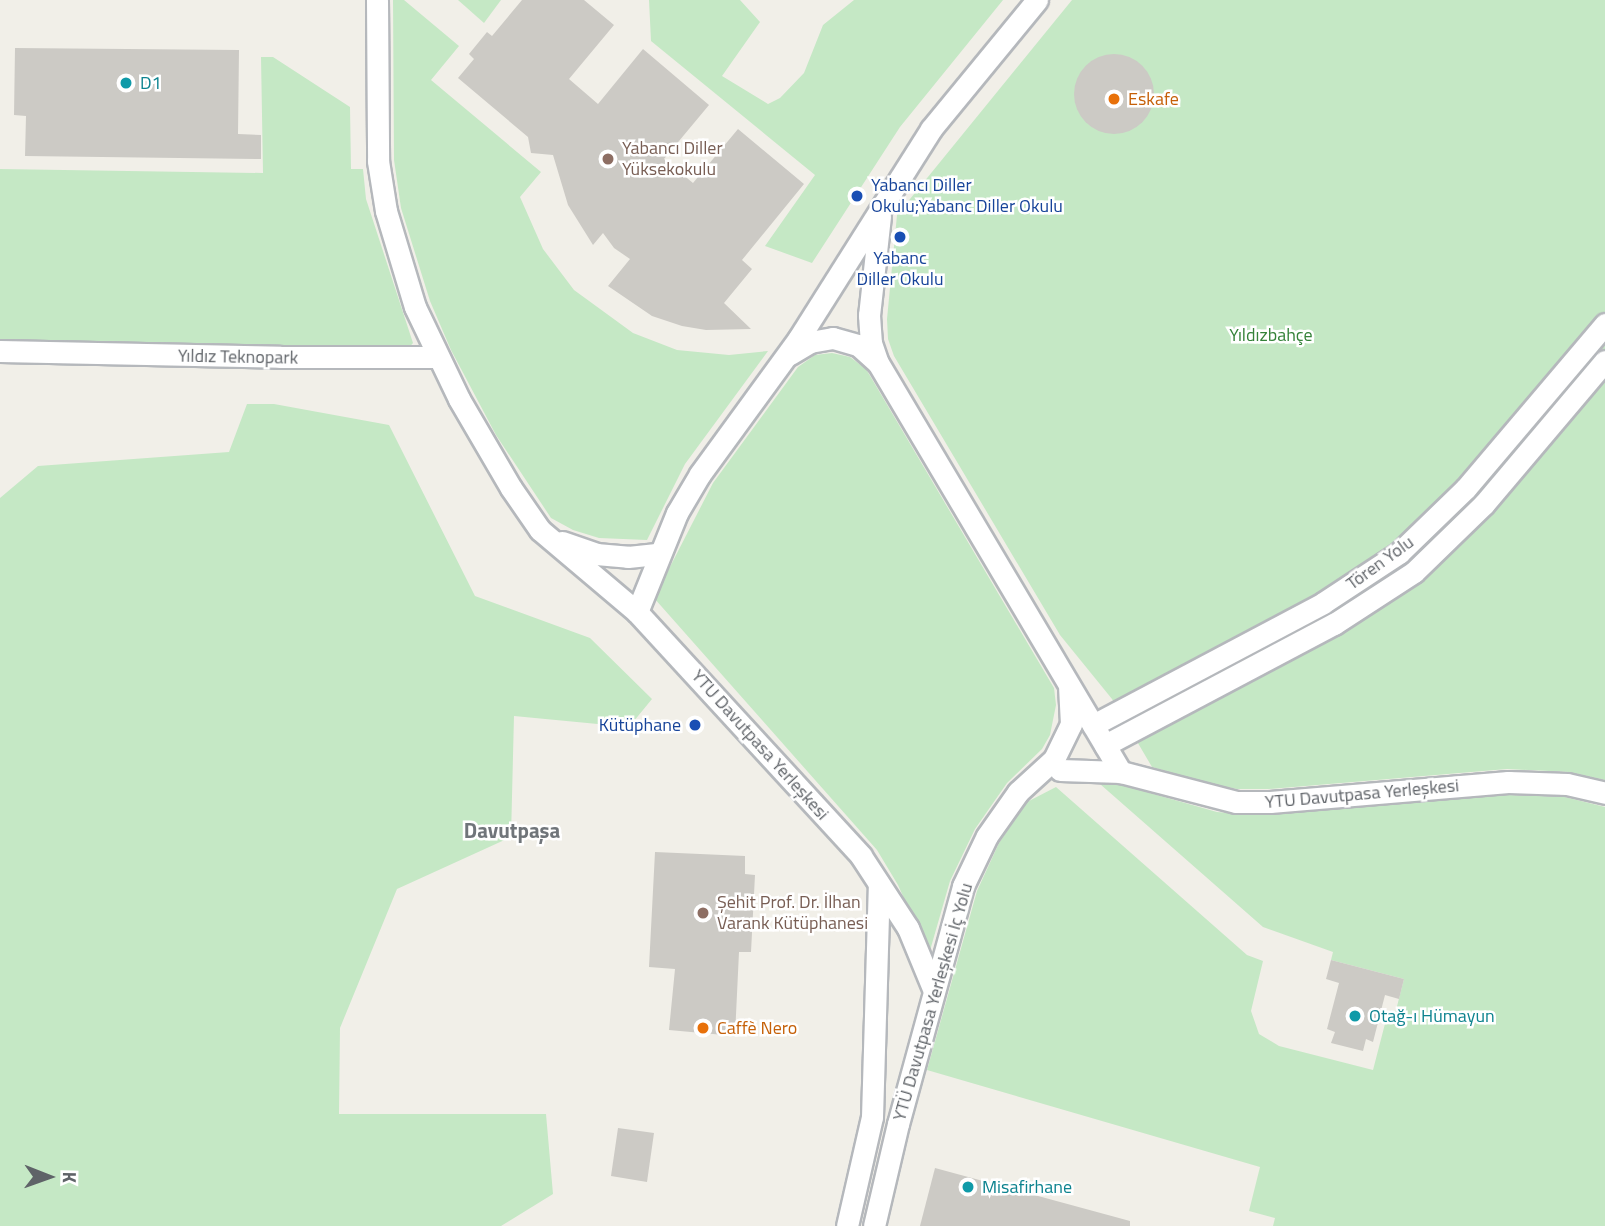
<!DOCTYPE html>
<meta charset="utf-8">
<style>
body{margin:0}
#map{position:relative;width:1605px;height:1226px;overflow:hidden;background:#f1efe8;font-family:"Titillium Web",sans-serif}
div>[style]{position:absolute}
.green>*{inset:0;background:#c5e8c5}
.building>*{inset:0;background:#cccac5}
.round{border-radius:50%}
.roads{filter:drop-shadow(2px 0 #b5b8bc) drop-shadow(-2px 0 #b5b8bc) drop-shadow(0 2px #b5b8bc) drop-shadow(0 -2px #b5b8bc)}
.minor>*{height:21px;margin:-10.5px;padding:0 10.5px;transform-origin:10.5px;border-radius:10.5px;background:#fff}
.dots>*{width:19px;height:19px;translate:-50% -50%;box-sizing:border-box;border:4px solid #fff;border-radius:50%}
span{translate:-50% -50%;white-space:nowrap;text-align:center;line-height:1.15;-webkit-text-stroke:5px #fff;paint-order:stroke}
.culture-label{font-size:18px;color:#0d838f}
.left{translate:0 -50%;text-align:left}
.food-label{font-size:18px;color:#c56008}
.education-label{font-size:18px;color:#785e54}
.transit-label{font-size:18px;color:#164399}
.right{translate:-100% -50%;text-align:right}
.park-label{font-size:18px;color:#348238}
.street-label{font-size:18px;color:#5f6368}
.quarter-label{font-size:21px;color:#70757a;font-weight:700}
.north{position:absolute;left:14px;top:1142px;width:70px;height:70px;-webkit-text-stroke:5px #fff;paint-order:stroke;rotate:91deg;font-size:19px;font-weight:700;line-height:28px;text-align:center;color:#5f6368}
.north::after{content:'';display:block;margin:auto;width:24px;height:32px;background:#5f6368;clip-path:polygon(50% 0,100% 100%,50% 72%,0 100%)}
</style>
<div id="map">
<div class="green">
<i style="clip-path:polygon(393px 0,404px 0,459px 46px,431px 80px,541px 172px,520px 197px,543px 249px,574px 290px,633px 333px,677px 350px,729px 355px,768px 351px,685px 464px,647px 540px,599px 538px,573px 530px,551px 518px,496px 435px,451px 350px,430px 301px,401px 208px,394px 160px)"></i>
<i style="clip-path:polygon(458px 0,501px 0,484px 23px)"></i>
<i style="clip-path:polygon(649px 0,740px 0,760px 22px,722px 76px,768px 104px,780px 98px,804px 73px,823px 25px,854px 0,1003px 0,900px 127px,812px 263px,765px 246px,815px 175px,651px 41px)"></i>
<i style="clip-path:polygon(1072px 0,1605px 0,1605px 780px,1569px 772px,1507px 769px,1269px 789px,1237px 789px,1206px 783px,1152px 767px,1112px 699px,1060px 635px,894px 356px,888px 339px,887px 319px,897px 215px)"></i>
<i style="clip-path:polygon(261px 57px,273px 57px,350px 107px,351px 169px,363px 169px,366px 199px,413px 343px,406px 351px,0 345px,0 169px,263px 173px)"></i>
<i style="clip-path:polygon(832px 353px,850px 357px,866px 369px,1054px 688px,1056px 705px,1050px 735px,1042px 749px,1007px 783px,975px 829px,950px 881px,929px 954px,898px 885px,877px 850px,654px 598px,713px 483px,798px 367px,815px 355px)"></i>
<i style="clip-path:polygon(247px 404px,274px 404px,389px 425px,475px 596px,590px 638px,652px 699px,629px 727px,514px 716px,511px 837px,397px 889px,340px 1028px,339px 1114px,546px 1114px,553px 1194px,501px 1226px,0 1226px,0 498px,38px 466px,229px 452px)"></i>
<i style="clip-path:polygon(1100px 784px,1118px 784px,1217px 812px,1253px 815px,1508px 795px,1565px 797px,1605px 807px,1605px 1226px,1273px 1226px,1275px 1218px,1249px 1211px,1260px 1167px,927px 1070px,977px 891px,999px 843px,1027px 802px,1056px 787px,1247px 955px,1263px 961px,1251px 1011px,1259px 1034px,1279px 1046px,1373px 1070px,1387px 1016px,1394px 1018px,1404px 979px,1331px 960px,1333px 952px,1263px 927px)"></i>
</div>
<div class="building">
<i style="clip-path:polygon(522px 0,584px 0,614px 25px,569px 79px,598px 104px,643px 49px,709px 105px,664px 159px,693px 183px,738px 129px,804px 184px,742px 260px,752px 269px,724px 303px,751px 329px,706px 330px,682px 326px,652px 316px,608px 286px,630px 259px,614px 248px,603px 233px,593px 245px,568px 205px,553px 155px,531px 153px,528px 137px,458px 78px,474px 59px,469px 54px,487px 32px,492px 36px)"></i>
<i style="clip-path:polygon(15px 48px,239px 50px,238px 134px,261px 135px,261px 159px,25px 156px,26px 116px,14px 115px)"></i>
<i class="round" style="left:1074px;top:54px;width:80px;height:80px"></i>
<i style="clip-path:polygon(655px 852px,745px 856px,745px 874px,755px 875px,751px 952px,739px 952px,735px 1036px,669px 1030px,675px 969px,649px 967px)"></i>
<i style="clip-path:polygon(1331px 960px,1404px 979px,1399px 999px,1385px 995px,1373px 1042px,1366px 1039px,1363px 1051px,1331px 1043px,1335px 1032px,1327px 1029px,1339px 983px,1326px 979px)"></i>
<i style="clip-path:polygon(618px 1128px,654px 1133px,647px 1182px,611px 1176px)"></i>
<i style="clip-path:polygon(935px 1168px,1130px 1221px,1130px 1226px,920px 1226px)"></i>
</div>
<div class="roads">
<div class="minor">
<i style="left:377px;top:0;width:161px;rotate:89.6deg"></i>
<i style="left:378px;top:161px;width:51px;rotate:80.9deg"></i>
<i style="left:386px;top:211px;width:100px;rotate:73.2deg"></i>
<i style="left:415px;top:307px;width:102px;rotate:64.4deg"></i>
<i style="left:459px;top:399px;width:103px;rotate:59.7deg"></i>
<i style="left:511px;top:488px;width:51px;rotate:55.4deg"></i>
<i style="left:540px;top:530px;width:127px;rotate:40.2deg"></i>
<i style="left:637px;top:612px;width:331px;rotate:47.4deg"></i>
<i style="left:861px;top:856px;width:86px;rotate:56.9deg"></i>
<i style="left:908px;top:928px;width:68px;rotate:67.6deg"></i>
<i style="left:880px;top:216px;width:100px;rotate:96.3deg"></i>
<i style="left:869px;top:315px;width:28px;rotate:86deg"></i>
<i style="left:871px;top:343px;width:21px;rotate:71deg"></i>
<i style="left:878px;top:363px;width:476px;rotate:59.3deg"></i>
<i style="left:0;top:351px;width:280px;rotate:1.2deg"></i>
<i style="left:280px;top:357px;width:157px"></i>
<i style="left:790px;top:354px;width:23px;rotate:-31deg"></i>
<i style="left:810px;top:342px;width:23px;rotate:-10deg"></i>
<i style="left:833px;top:338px;width:26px;rotate:16deg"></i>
<i style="left:858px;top:345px;width:25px;rotate:42deg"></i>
<i style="left:562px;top:542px;width:36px;rotate:19deg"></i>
<i style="left:596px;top:554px;width:32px;rotate:5deg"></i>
<i style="left:628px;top:557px;width:31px;rotate:-6deg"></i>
<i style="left:637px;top:612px;width:107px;rotate:-68deg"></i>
<i style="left:677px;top:513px;width:45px;rotate:-59.5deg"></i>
<i style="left:700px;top:474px;width:168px;rotate:-53.9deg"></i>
<i style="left:799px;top:338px;width:247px;rotate:-57.7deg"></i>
<i style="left:931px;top:129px;width:167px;rotate:-50.6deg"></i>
<i style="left:1093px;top:725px;width:260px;rotate:-27.9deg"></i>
<i style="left:1323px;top:603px;width:91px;rotate:-33.3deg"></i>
<i style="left:1399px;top:553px;width:93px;rotate:-44.1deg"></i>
<i style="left:1466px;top:488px;width:215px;rotate:-49.7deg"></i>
<i style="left:1105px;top:745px;width:259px;rotate:-27.9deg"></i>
<i style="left:1334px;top:624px;width:95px;rotate:-33deg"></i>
<i style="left:1414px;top:572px;width:98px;rotate:-44.2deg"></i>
<i style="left:1484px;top:504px;width:187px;rotate:-49.8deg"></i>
<i style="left:1060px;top:770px;width:61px;rotate:1.9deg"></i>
<i style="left:1121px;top:772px;width:119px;rotate:14.6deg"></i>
<i style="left:1236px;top:802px;width:34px"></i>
<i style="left:1270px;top:802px;width:239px;rotate:-4.8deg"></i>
<i style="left:1508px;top:782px;width:59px;rotate:1.9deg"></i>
<i style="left:1567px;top:784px;width:39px;rotate:13deg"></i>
<i style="left:847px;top:1226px;width:112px;rotate:-77.1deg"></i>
<i style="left:872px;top:1117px;width:233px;rotate:-88.3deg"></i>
<i style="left:874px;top:1226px;width:105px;rotate:-76.8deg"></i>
<i style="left:898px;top:1124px;width:247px;rotate:-74.7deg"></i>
<i style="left:963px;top:886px;width:55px;rotate:-64.4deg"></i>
<i style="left:987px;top:836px;width:54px;rotate:-54.8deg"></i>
<i style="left:1018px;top:792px;width:49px;rotate:-42.5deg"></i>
<i style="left:1054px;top:759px;width:39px;rotate:-64deg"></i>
<i style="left:1071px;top:724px;width:35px;rotate:-93deg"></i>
</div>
</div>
<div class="dots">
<i style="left:126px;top:83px;background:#0f9aa8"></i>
<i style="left:1114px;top:99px;background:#e8710a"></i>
<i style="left:608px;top:159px;background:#8d6e63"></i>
<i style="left:857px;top:196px;background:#1a4fb4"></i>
<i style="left:900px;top:237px;background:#1a4fb4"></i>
<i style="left:695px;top:725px;background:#1a4fb4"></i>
<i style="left:703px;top:913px;background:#8d6e63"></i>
<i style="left:1355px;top:1016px;background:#0f9aa8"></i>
<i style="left:703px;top:1028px;background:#e8710a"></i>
<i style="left:968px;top:1187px;background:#0f9aa8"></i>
</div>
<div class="culture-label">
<span class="left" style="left:140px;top:83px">D1</span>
<span class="left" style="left:1369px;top:1016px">Otağ-ı Hümayun</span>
<span class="left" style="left:982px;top:1187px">Misafirhane</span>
</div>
<div class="food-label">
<span class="left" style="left:1128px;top:99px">Eskafe</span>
<span class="left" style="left:717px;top:1028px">Caffè Nero</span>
</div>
<div class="education-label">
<span class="left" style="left:622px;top:159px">Yabancı Diller<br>Yüksekokulu</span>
<span class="left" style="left:717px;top:913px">Şehit Prof. Dr. İlhan<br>Varank Kütüphanesi</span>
</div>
<div class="transit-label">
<span class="left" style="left:871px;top:196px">Yabancı Diller<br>Okulu;Yabanc Diller Okulu</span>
<span style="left:900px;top:269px">Yabanc<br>Diller Okulu</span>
<span class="right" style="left:681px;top:725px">Kütüphane</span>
</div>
<div class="park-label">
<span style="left:1271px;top:335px">Yıldızbahçe</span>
</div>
<div class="street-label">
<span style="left:238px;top:357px;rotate:1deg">Yıldız Teknopark</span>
<span style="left:1380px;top:563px;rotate:-36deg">Tören Yolu</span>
<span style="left:760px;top:745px;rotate:48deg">YTU Davutpasa Yerleşkesi</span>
<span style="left:1362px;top:794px;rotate:-5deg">YTU Davutpasa Yerleşkesi</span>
<span style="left:933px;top:1002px;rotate:-74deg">YTÜ Davutpasa Yerleşkesi İç Yolu</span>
</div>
<div class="quarter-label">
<span style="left:512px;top:830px">Davutpaşa</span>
</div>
<div class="north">K</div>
</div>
